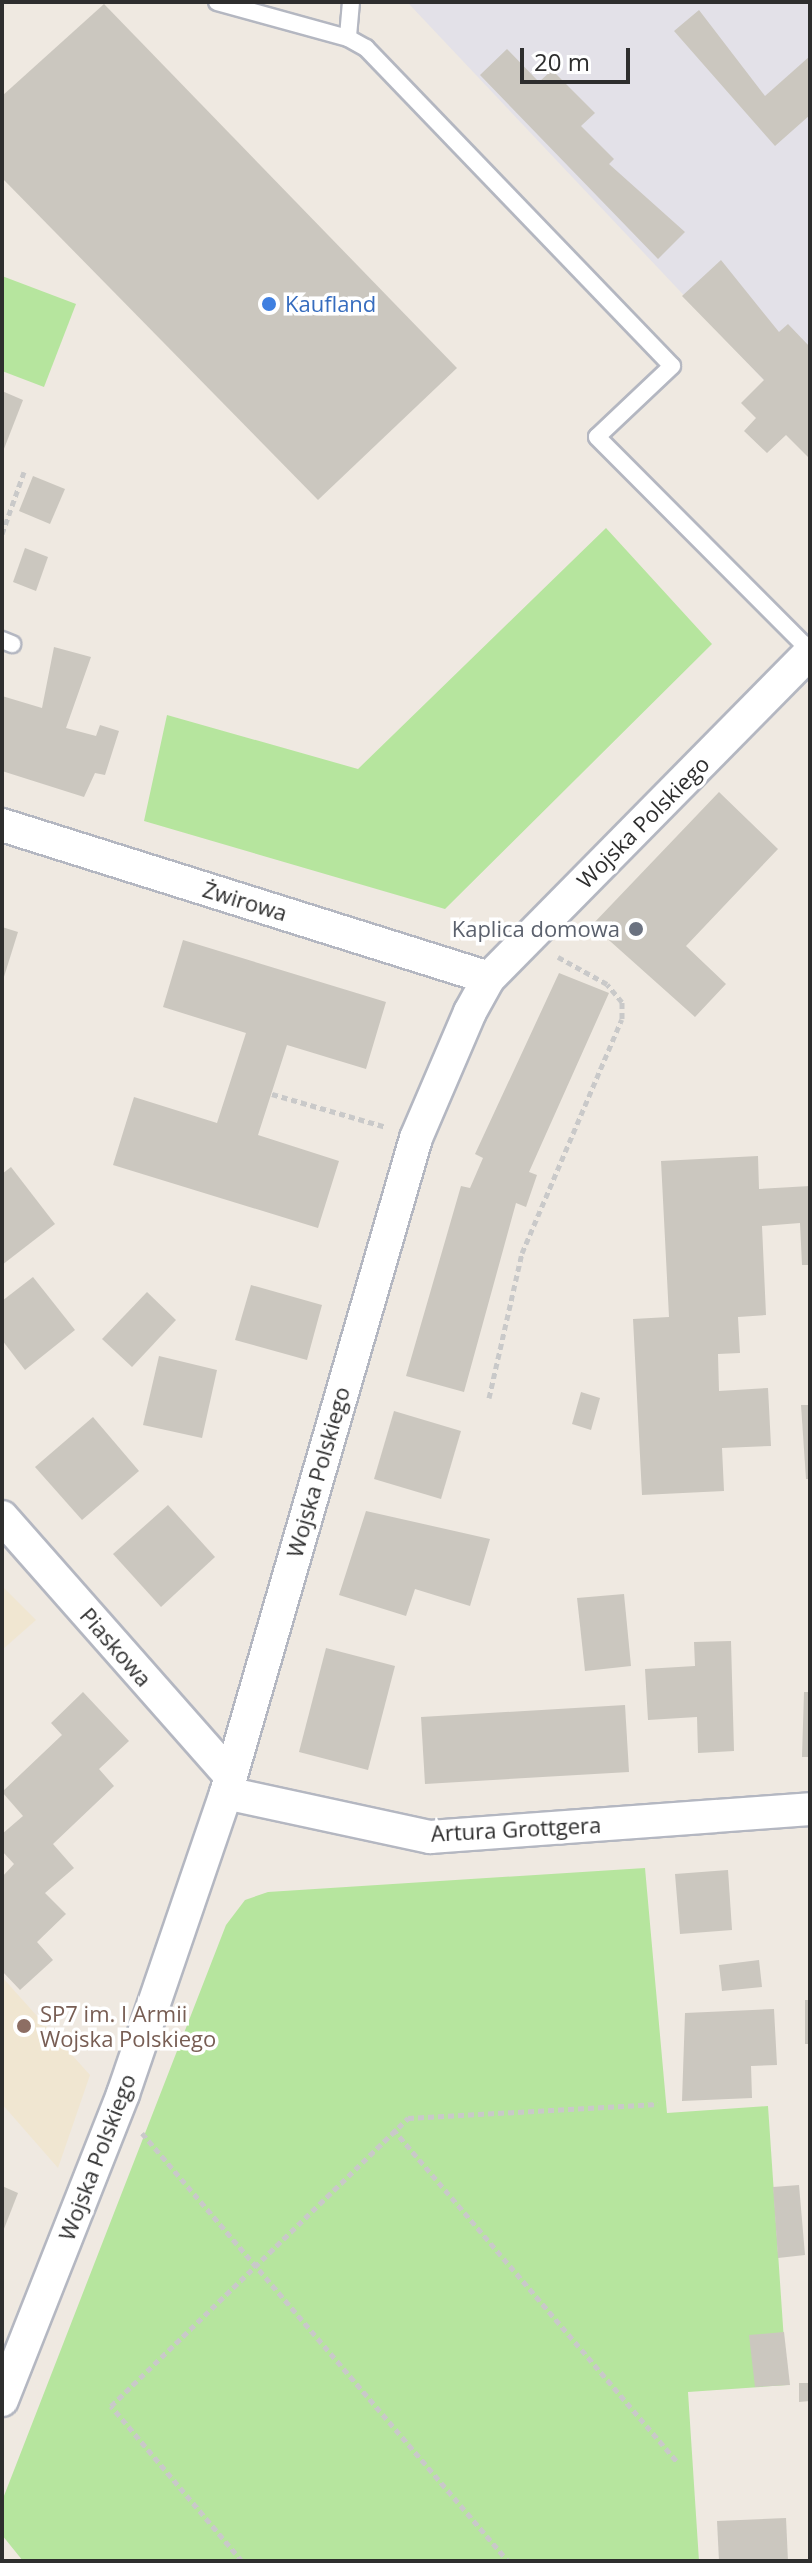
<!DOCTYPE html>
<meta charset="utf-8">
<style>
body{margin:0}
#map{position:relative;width:812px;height:2563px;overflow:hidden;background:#efe9e1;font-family:"Open Sans",sans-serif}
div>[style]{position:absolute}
.industrial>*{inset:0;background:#e3e1e8}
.education>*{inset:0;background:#f0e6d1}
.green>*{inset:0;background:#b6e59e}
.building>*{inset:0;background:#cbc7bf}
.path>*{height:5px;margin-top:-2.5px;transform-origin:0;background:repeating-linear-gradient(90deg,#c9c9c9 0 6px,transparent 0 10px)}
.roads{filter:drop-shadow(2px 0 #b4b7c1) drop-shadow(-2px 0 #b4b7c1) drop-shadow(0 2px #b4b7c1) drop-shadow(0 -2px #b4b7c1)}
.service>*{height:16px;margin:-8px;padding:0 8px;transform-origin:8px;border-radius:8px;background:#fff}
.minor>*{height:32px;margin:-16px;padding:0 16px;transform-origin:16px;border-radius:16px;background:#fff}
.dots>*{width:22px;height:22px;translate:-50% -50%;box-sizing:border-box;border:4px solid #fff;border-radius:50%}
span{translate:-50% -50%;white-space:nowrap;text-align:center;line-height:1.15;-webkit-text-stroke:7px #fff;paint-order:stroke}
.shop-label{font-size:22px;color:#366cbe}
.left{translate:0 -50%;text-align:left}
.street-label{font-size:22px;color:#2e2e2e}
.worship-label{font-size:22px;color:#5b616d}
.right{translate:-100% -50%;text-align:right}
.education-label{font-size:22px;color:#785e54}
.frame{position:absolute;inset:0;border:4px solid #2e2e2e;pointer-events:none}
.scale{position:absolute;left:520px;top:48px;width:110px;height:36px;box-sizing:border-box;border:4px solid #2e2e2e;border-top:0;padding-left:10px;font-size:24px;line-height:28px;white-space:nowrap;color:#2e2e2e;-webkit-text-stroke:6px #fff;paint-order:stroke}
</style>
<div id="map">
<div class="industrial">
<i style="clip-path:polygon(810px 2px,810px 429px,409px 4px)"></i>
</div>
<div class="education">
<i style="clip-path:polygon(2px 1586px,36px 1620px,2px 1650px)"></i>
<i style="clip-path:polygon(2px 1977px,90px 2075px,58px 2168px,2px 2104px)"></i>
</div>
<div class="green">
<i style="clip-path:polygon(2px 276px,76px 304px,44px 387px,2px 371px)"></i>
<i style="clip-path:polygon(606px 528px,712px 644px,445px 909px,144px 821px,167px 715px,358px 769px)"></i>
<i style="clip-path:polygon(645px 1868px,667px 2113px,768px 2106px,787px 2385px,688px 2392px,699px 2561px,23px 2561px,2px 2535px,2px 2501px,226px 1925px,245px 1900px,268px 1892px)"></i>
</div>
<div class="building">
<i style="clip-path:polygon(104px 4px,457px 368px,318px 500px,2px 178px,2px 96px)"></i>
<i style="clip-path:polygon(699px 10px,765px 96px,810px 56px,810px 115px,775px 146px,674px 31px)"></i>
<i style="clip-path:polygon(507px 49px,539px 82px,552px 70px,595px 113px,581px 126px,614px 159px,609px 164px,685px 232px,658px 259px,480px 75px)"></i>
<i style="clip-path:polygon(721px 260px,779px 332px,788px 324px,810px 347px,810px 459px,786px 435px,767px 453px,744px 431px,756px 418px,741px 403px,764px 380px,682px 296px)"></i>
<i style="clip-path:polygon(2px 391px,23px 400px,2px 454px)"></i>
<i style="clip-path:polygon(33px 476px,65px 489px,50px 524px,19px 511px)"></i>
<i style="clip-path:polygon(25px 548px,48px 557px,36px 591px,13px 582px)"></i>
<i style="clip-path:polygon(54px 647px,91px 657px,66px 728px,96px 736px,100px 725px,119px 731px,105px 775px,95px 773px,84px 797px,2px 771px,2px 696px,42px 708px)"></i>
<i style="clip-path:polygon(719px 792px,778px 849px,686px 946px,726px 984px,695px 1017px,592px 925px)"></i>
<i style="clip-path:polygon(2px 927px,18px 932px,3px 980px,2px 980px)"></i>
<i style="clip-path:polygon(183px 940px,386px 1002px,366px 1069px,287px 1045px,258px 1135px,339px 1161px,318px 1228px,113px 1165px,134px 1097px,217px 1123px,246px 1033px,163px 1007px)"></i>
<i style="clip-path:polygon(559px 973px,609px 993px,529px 1172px,537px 1175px,526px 1207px,516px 1203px,464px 1392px,406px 1376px,461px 1186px,470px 1188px,483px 1158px,475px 1154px)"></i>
<i style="clip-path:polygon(758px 1156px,759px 1189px,810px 1186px,810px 1265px,802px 1265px,800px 1223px,762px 1226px,766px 1315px,738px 1317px,740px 1353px,718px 1354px,719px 1391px,768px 1388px,771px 1446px,722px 1448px,724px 1491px,642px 1495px,633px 1319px,669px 1317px,661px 1161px)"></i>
<i style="clip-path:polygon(11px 1167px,55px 1224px,2px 1265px,2px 1174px)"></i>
<i style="clip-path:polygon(33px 1277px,75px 1330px,25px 1370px,2px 1340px,2px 1301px)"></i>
<i style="clip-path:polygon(251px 1285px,322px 1305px,307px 1360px,235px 1340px)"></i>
<i style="clip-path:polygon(147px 1292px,176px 1320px,132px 1367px,102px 1339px)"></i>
<i style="clip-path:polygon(159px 1356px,217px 1370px,202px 1438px,143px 1425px)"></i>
<i style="clip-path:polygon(581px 1392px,600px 1398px,591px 1430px,572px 1424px)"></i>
<i style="clip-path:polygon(801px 1405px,810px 1405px,810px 1479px,806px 1479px)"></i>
<i style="clip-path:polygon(394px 1411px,461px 1431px,441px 1499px,374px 1479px)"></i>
<i style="clip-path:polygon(93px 1417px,139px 1471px,82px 1520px,35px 1467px)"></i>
<i style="clip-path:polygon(168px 1505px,215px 1557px,161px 1607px,113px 1554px)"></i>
<i style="clip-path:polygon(366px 1511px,490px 1539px,470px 1606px,415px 1589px,406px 1616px,339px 1595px)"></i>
<i style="clip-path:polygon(624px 1594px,631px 1666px,585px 1671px,577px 1598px)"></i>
<i style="clip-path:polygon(731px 1641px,734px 1751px,698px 1753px,697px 1717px,648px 1720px,645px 1669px,695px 1666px,694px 1642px)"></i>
<i style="clip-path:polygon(326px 1648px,395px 1666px,368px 1770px,299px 1752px)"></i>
<i style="clip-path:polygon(83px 1692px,129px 1741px,99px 1769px,114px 1786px,53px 1844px,74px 1868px,45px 1893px,66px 1914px,37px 1942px,53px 1960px,20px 1990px,2px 1971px,2px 1877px,14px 1864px,2px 1851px,2px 1834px,23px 1816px,2px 1792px,62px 1735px,51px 1723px)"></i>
<i style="clip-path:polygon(804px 1692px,810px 1692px,810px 1757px,802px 1757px)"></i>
<i style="clip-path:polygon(625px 1705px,629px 1772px,425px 1784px,421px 1717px)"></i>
<i style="clip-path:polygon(728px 1870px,732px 1930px,680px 1934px,675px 1874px)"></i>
<i style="clip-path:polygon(759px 1960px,762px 1987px,722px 1991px,719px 1965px)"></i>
<i style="clip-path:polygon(805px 2000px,810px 2000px,810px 2044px,805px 2044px)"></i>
<i style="clip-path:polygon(774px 2009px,777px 2065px,751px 2066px,752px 2098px,682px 2101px,685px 2013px)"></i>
<i style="clip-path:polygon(799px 2185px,805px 2255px,778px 2258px,773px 2187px)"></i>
<i style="clip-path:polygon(2px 2186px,18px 2193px,2px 2234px)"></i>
<i style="clip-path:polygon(784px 2332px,790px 2385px,755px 2387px,749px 2335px)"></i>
<i style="clip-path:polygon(799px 2383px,810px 2383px,810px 2401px,799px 2402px)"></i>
<i style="clip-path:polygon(786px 2518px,788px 2561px,719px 2561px,717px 2521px)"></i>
</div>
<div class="path">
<i style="left:2px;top:534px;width:66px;rotate:-70.5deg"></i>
<i style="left:272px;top:1094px;width:119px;rotate:16.1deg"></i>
<i style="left:489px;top:1398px;width:149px;rotate:-77.2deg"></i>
<i style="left:522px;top:1253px;width:254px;rotate:-66.9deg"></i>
<i style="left:622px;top:1019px;width:17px;rotate:-90deg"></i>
<i style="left:622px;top:1002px;width:23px;rotate:-130deg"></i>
<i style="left:607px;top:984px;width:56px;rotate:-151.1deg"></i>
<i style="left:393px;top:2129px;width:439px;rotate:49.5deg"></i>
<i style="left:142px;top:2133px;width:563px;rotate:49.46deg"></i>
<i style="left:242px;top:2561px;width:203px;rotate:-130.2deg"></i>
<i style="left:111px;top:2406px;width:414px;rotate:-44.1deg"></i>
<i style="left:408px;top:2118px;width:250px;rotate:-3.2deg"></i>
</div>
<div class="roads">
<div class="service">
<i style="left:217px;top:2px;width:136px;rotate:15.4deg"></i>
<i style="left:351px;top:2px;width:36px;rotate:95deg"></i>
<i style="left:348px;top:38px;width:21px;rotate:29deg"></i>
<i style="left:366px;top:48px;width:441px;rotate:46.1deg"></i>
<i style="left:672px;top:366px;width:103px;rotate:136.6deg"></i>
<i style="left:597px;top:437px;width:302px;rotate:45.1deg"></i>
<i style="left:2px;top:640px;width:11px;rotate:22deg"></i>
</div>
<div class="minor">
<i style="left:2px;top:825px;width:510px;rotate:17.44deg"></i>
<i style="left:2px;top:1517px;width:345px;rotate:48.6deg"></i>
<i style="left:226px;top:1793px;width:209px;rotate:12.2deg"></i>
<i style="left:430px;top:1837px;width:381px;rotate:-4.2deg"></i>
<i style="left:2px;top:2400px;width:329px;rotate:-68.4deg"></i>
<i style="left:123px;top:2094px;width:318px;rotate:-71.1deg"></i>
<i style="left:226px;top:1793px;width:682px;rotate:-73.82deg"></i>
<i style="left:416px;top:1138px;width:137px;rotate:-66.8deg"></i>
<i style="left:470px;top:1012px;width:39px;rotate:-61deg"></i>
<i style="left:489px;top:978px;width:457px;rotate:-45.4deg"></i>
</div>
</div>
<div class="dots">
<i style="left:269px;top:304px;background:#3f7fe0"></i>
<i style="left:636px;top:929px;background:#6b7280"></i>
<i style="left:24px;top:2026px;background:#8d6e63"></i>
</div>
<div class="shop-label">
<span class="left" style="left:285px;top:304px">Kaufland</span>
</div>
<div class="street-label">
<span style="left:643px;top:822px;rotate:-45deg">Wojska Polskiego</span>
<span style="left:245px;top:901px;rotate:17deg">Żwirowa</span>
<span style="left:318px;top:1472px;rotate:-74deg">Wojska Polskiego</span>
<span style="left:116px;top:1647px;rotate:49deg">Piaskowa</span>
<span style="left:516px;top:1829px;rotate:-3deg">Artura Grottgera</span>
<span style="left:97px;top:2157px;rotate:-69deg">Wojska Polskiego</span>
</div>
<div class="worship-label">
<span class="right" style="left:620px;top:929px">Kaplica domowa</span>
</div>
<div class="education-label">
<span class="left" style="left:40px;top:2026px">SP7 im. I Armii<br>Wojska Polskiego</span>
</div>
<div class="frame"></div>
<div class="scale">20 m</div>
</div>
